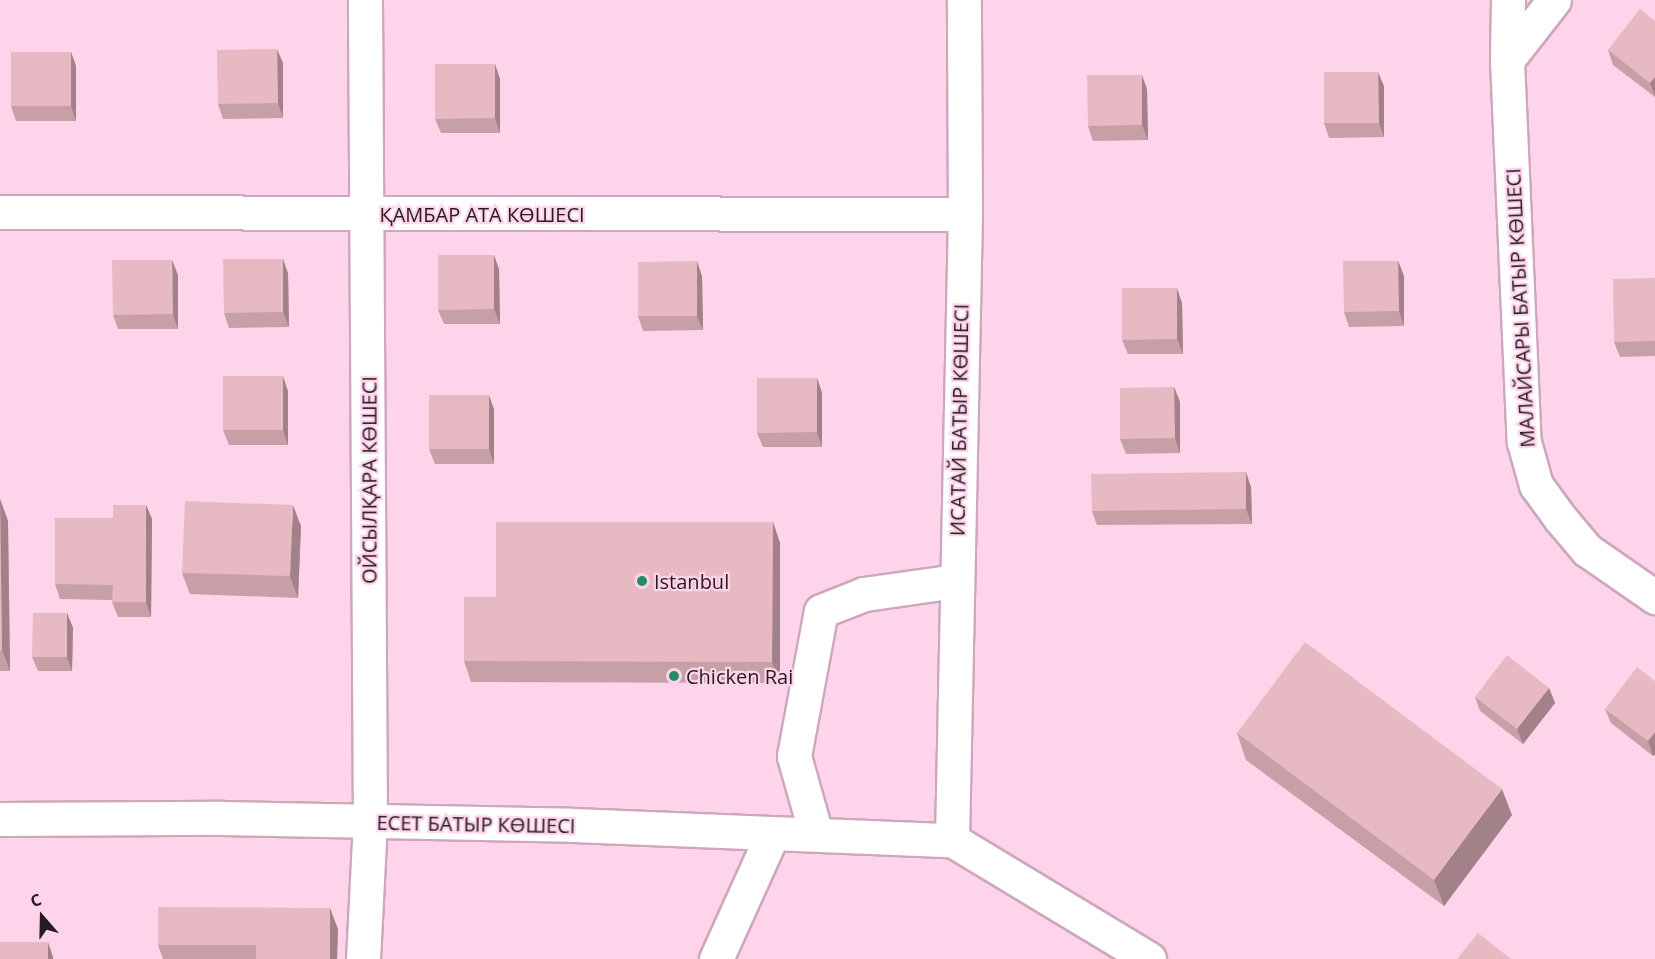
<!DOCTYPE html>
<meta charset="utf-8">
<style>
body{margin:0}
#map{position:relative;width:1655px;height:959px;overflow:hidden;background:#fdd4e9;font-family:"Open Sans",sans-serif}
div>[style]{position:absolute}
.roads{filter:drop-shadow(2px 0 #cea7bc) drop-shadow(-2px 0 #cea7bc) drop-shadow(0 2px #cea7bc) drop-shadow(0 -2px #cea7bc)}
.minor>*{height:33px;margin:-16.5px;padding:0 16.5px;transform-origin:16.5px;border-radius:16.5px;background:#fff}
.wall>*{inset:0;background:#c79fa7}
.shaded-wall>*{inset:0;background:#a28288}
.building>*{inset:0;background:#e7b9c2}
.dots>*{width:16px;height:16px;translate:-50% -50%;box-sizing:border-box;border:3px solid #fdd4e9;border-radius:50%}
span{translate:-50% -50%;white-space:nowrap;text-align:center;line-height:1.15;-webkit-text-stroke:4.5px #fdd4e9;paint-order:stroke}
.street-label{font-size:20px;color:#281a22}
.poi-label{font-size:20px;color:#281a22}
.left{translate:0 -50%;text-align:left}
.north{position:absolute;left:12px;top:887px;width:60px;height:60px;-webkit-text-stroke:4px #fdd4e9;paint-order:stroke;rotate:340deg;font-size:16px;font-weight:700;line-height:24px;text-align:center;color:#281a22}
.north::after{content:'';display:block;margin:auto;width:21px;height:27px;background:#281a22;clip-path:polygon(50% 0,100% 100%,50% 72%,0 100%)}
</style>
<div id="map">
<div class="roads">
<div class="minor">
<i style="left:1508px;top:0;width:60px;rotate:91deg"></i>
<i style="left:1507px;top:60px;width:382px;rotate:87.5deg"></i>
<i style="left:1524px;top:442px;width:45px;rotate:74.4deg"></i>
<i style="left:1536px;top:485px;width:41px;rotate:54deg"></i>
<i style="left:1560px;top:518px;width:42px;rotate:49.8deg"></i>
<i style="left:1587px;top:550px;width:83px;rotate:34.7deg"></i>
<i style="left:1507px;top:60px;width:76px;rotate:-51.9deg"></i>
<i style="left:0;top:212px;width:965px;rotate:0.12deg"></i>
<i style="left:0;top:819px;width:222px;rotate:-0.3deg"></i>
<i style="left:222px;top:818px;width:350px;rotate:1.1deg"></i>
<i style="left:572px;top:825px;width:380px;rotate:2.3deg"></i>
<i style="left:952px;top:840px;width:230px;rotate:31.1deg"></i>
<i style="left:816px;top:834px;width:81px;rotate:-105.8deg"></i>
<i style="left:794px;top:756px;width:147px;rotate:-79.5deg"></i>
<i style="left:821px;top:611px;width:46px;rotate:-21.6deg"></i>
<i style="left:864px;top:594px;width:92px;rotate:-8.1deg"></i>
<i style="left:952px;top:840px;width:626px;rotate:-88.81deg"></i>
<i style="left:965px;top:214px;width:214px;rotate:-90.3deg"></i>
<i style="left:363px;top:959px;width:137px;rotate:-87.1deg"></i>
<i style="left:370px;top:822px;width:822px;rotate:-90.35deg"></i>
<i style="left:716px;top:959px;width:136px;rotate:-65.7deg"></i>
</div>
</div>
<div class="wall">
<i style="clip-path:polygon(1655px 21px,1655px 97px,1613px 65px,1608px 50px)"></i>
<i style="clip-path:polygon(71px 52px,76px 66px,76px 121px,16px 121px,11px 106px)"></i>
<i style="clip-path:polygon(283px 63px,283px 118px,223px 119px,218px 104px)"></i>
<i style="clip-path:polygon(495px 64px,500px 79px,500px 133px,441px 133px,435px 119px)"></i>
<i style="clip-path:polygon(1384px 86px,1384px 137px,1329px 138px,1324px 123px)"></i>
<i style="clip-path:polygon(1147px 89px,1148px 140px,1093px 141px,1088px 126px)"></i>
<i style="clip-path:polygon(1398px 261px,1404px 276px,1404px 326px,1349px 327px,1344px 312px)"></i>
<i style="clip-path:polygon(499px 269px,500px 324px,444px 324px,438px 310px)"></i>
<i style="clip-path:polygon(288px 273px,289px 327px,229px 328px,224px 313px)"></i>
<i style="clip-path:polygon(178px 275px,178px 329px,118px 329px,113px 315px)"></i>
<i style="clip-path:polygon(702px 276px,703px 330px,643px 331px,638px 316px)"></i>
<i style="clip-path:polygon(1655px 278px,1655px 356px,1620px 357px,1614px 342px)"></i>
<i style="clip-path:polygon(1182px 303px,1183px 354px,1128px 354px,1122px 340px)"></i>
<i style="clip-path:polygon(817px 378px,822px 393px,822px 447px,763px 447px,757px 433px)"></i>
<i style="clip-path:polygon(1174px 387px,1180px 402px,1180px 453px,1126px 454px,1120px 439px)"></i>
<i style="clip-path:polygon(288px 391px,288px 445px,229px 445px,223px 430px)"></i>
<i style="clip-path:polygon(494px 409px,494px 464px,435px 464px,429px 449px)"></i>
<i style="clip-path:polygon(1251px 487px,1252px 524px,1097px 525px,1092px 511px)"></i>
<i style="clip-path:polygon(0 499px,8px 521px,10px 671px,0 671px)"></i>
<i style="clip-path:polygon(146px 505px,152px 519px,151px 617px,118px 617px,112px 602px,112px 600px,60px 599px,55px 584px,113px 518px)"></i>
<i style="clip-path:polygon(773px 522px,780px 543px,780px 683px,471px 682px,464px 661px,496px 597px)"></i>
<i style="clip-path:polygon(301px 526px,298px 598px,190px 594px,182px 573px)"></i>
<i style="clip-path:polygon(67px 613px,73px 628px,72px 671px,38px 671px,32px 657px)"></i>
<i style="clip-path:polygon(1655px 681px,1655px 754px,1653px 756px,1611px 723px,1605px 709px)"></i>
<i style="clip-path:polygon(1549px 688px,1555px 703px,1523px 744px,1480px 711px,1475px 697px)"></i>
<i style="clip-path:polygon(1237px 733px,1512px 815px,1444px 906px,1246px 760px)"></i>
<i style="clip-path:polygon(338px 929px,337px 959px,163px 959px,158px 945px)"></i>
</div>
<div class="shaded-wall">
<i style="clip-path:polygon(277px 49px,283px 63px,283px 118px,278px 103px)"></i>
<i style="clip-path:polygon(71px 52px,76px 66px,76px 121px,71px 106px)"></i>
<i style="clip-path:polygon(495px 64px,500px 79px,500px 133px,495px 118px)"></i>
<i style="clip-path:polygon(1378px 72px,1384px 86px,1384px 137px,1379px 123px)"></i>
<i style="clip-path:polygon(1142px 75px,1147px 89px,1148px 140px,1142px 125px)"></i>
<i style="clip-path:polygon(1655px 77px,1655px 96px,1650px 83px)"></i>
<i style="clip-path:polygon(494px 255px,499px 269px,500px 324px,494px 309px)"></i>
<i style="clip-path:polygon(283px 259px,288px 273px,289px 327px,283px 312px)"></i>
<i style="clip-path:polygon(172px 260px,178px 275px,178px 329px,173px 314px)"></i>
<i style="clip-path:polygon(697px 261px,702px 276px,703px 330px,697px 316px)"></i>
<i style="clip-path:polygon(1398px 261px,1404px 276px,1404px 326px,1399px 311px)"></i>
<i style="clip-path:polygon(1177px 288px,1182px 303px,1183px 354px,1177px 339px)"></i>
<i style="clip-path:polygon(283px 376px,288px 391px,288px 445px,283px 430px)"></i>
<i style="clip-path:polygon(817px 378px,822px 393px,822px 447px,817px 432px)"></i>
<i style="clip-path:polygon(1174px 387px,1180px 402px,1180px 453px,1175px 438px)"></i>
<i style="clip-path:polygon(489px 395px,494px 409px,494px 464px,489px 449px)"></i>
<i style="clip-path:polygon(1246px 472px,1251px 487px,1252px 524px,1246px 509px)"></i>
<i style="clip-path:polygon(0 499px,8px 521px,10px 671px,2px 650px)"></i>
<i style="clip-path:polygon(146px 505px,152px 519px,151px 617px,146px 602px)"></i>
<i style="clip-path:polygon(293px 505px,301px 526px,298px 598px,290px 576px)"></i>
<i style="clip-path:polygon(773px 522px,780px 543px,780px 683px,772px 662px)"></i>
<i style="clip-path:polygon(67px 613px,73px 628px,72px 671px,67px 657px)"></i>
<i style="clip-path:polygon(1549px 688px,1555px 703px,1523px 744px,1517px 729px)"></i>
<i style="clip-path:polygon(1655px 732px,1655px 754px,1653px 756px,1648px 741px)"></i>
<i style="clip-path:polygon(1502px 789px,1512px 815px,1444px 906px,1434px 880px)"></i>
<i style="clip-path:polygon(330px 908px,338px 929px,337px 959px,330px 959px)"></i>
<i style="clip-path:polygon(48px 942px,53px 957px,53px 959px,48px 959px)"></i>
</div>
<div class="building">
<i style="clip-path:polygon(1640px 9px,1655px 21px,1655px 77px,1650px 83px,1608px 50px)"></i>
<i style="clip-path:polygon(277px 49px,278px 103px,218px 104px,217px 50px)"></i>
<i style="clip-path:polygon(11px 52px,71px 52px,71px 106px,11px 106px)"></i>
<i style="clip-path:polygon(435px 64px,495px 64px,495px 118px,435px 119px)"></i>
<i style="clip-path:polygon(1324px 72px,1378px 72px,1379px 123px,1324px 123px)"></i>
<i style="clip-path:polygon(1087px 75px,1142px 75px,1142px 125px,1088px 126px)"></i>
<i style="clip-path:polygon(438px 255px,494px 255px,494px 309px,438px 310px)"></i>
<i style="clip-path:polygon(223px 259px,283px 259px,283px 312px,224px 313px)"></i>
<i style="clip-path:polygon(112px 260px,172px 260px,173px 314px,113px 315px)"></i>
<i style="clip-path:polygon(697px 261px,697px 316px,638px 316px,638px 262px)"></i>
<i style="clip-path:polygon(1343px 261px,1398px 261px,1399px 311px,1344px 312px)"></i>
<i style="clip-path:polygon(1655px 278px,1655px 341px,1614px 342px,1613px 279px)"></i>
<i style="clip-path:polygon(1122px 288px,1177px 288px,1177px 339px,1122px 340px)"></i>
<i style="clip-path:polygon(223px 376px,283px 376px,283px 430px,223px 430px)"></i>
<i style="clip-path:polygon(757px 378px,817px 378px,817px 432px,757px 433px)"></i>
<i style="clip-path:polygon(1174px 387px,1175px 438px,1120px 439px,1120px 388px)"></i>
<i style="clip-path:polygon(429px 395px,489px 395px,489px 449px,429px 449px)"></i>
<i style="clip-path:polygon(1246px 472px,1246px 509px,1092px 511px,1091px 474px)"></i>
<i style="clip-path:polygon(0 499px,2px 650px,0 650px)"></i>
<i style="clip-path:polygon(185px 501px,293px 505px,290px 576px,182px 573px)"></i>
<i style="clip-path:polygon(113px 505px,146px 505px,146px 602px,112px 602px,113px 585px,55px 584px,55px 518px,113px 518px)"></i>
<i style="clip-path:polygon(496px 522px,773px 522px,772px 662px,464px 661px,464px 597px,496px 597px)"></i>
<i style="clip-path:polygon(33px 613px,67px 613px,67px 657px,32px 657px)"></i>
<i style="clip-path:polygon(1305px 642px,1502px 789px,1434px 880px,1237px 733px)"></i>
<i style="clip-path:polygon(1507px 655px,1549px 688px,1517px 729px,1475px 697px)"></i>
<i style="clip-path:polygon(1637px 667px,1655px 681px,1655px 732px,1648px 741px,1605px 709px)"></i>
<i style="clip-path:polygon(158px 907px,330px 908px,330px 959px,256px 959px,256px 945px,158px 945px)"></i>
<i style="clip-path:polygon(1478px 933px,1511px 959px,1457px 959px)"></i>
<i style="clip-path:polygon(0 942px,48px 942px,48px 959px,0 959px)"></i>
</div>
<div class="dots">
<i style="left:642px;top:581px;background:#248b67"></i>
<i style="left:674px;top:676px;background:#248b67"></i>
</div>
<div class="street-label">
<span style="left:482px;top:214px">ҚАМБАР АТА КӨШЕСІ</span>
<span style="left:1520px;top:308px;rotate:-93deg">МАЛАЙСАРЫ БАТЫР КӨШЕСІ</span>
<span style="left:959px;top:420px;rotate:-89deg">ИСАТАЙ БАТЫР КӨШЕСІ</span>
<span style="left:369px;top:480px;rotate:-90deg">ОЙСЫЛҚАРА КӨШЕСІ</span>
<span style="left:476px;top:824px;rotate:1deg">ЕСЕТ БАТЫР КӨШЕСІ</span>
</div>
<div class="poi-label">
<span class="left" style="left:654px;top:581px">Istanbul</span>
<span class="left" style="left:686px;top:676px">Chicken Rai</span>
</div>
<div class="north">С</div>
</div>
